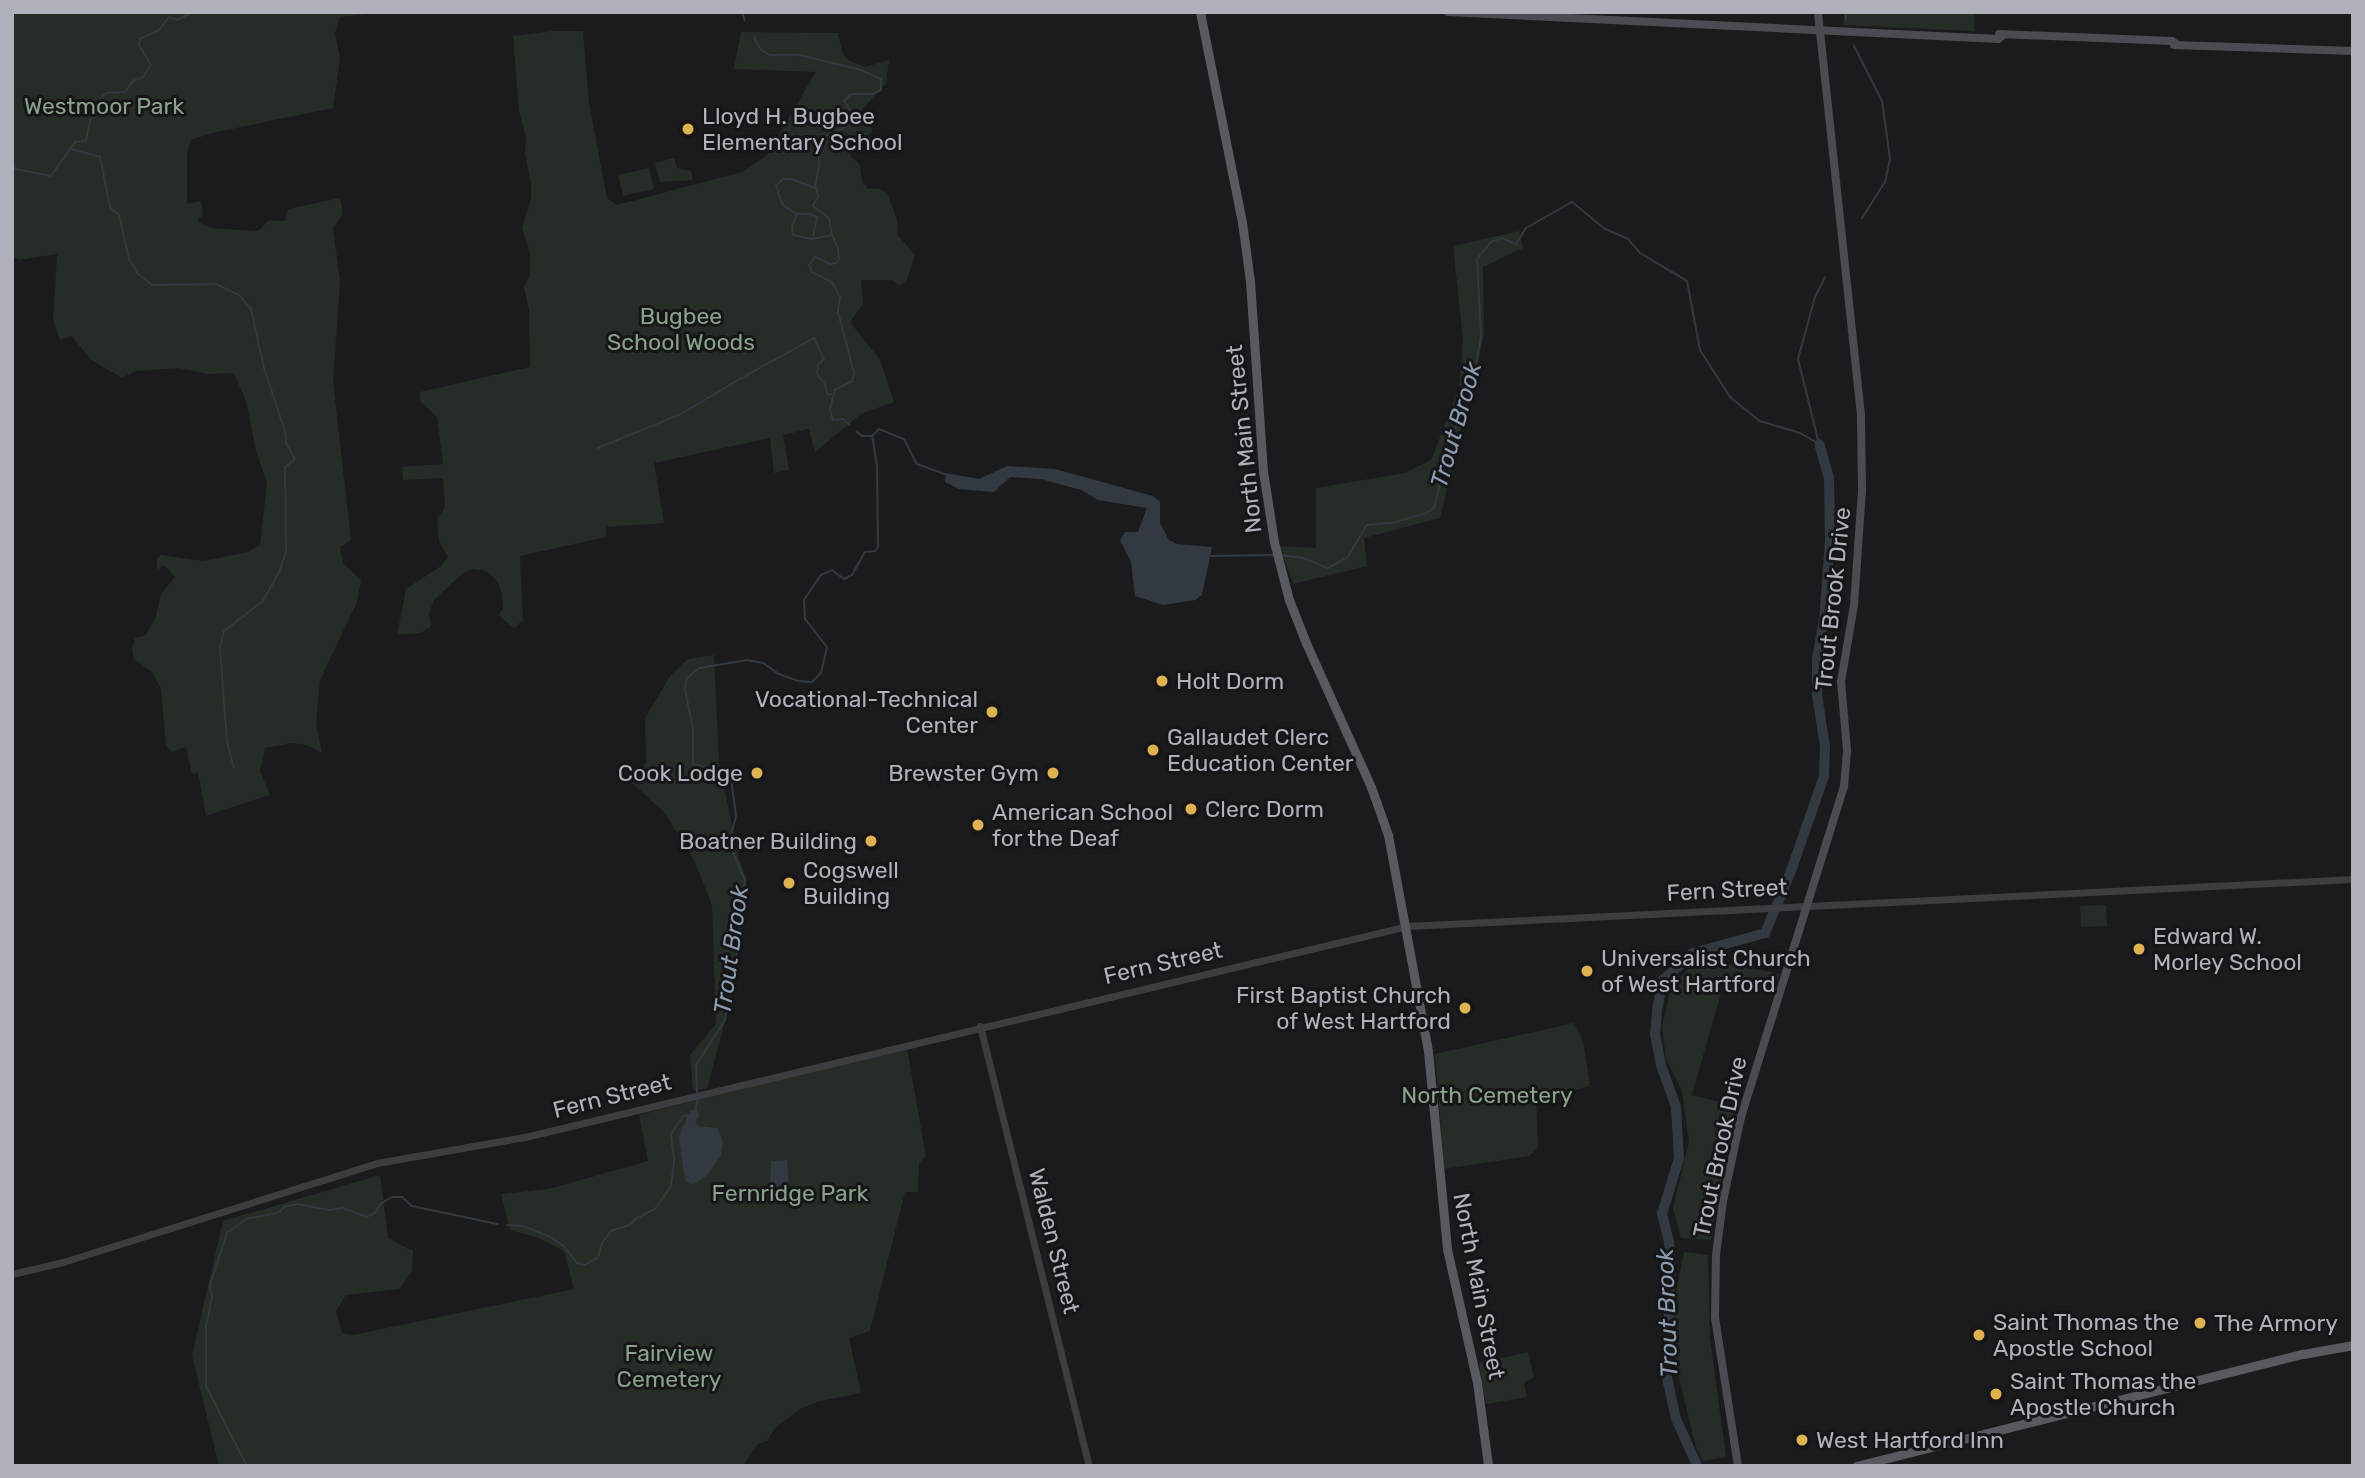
<!DOCTYPE html>
<style>
body{margin:0}
#map{position:relative;width:2365px;height:1478px;overflow:hidden;background:#1b1b1d;font-family:Rubik,sans-serif}
div>[style]{position:absolute}
.green>*{inset:0;background:#252d26}
.water>*{inset:0;background:#323940}
.stream>*{height:2px;margin:-1px;padding:0 1px;transform-origin:1px;border-radius:1px;background:#323940}
.river>*{height:10px;margin:-5px;padding:0 5px;transform-origin:5px;border-radius:5px;background:#323940}
.tertiary>*{height:7px;margin:-3.5px;padding:0 3.5px;transform-origin:3.5px;border-radius:3.5px;background:#3c3d41}
.secondary>*{height:8px;margin:-4px;padding:0 4px;transform-origin:4px;border-radius:4px;background:#4b4c51}
.primary>*{height:9px;margin:-4.5px;padding:0 4.5px;transform-origin:4.5px;border-radius:4.5px;background:#595a60}
.dots>*{width:19px;height:19px;translate:-50% -50%;box-sizing:border-box;border:4px solid #161618;border-radius:50%}
span{translate:-50% -50%;white-space:nowrap;text-align:center;line-height:1.15;-webkit-text-stroke:6px #161618;paint-order:stroke}
.park-label{font-size:23px;color:#89a38b}
.poi-label{font-size:23px;color:#afb2bb}
.left{translate:0 -50%;text-align:left}
.right{translate:-100% -50%;text-align:right}
.street-label{font-size:23px;color:#afb2bb}
.water-label{font-size:24px;color:#8b9eb1;font-style:italic}
.frame{position:absolute;inset:0;border:14px solid #afb2bb;pointer-events:none}
</style>
<div id="map">
<div class="green">
<i style="clip-path:polygon(12px 12px,385px 12px,340px 17px,335px 34px,340px 58px,333px 108px,212px 133px,191px 140px,187px 153px,187px 204px,201px 201px,203px 214px,197px 221px,210px 228px,258px 231px,269px 220px,285px 221px,288px 209px,340px 198px,343px 214px,333px 228px,340px 281px,333px 381px,351px 540px,340px 547px,343px 563px,361px 580px,357px 602px,320px 680px,316px 725px,322px 753px,307px 745px,292px 743px,265px 748px,260px 771px,270px 795px,206px 816px,198px 772px,192px 774px,186px 747px,171px 752px,166px 745px,161px 689px,152px 672px,134px 659px,132px 649px,135px 638px,146px 635px,156px 616px,161px 594px,175px 577px,164px 565px,157px 570px,157px 558px,161px 555px,203px 561px,248px 552px,260px 545px,267px 483px,256px 451px,246px 401px,234px 373px,207px 374px,179px 368px,135px 371px,122px 378px,90px 359px,72px 336px,60px 340px,53px 320px,57px 254px,19px 260px,12px 256px)"></i>
<i style="clip-path:polygon(1845px 12px,1975px 12px,1974px 31px,1843px 25px)"></i>
<i style="clip-path:polygon(553px 31px,583px 31px,589px 103px,607px 198px,617px 205px,742px 172px,767px 155px,816px 72px,734px 69px,741px 32px,838px 33px,843px 54px,848px 60px,865px 67px,889px 60px,886px 83px,860px 112px,862px 122px,869px 117px,872px 132px,851px 148px,849px 154px,860px 165px,862px 182px,868px 189px,878px 188px,887px 193px,897px 219px,898px 235px,915px 255px,907px 279px,900px 286px,892px 280px,861px 280px,863px 304px,850px 322px,880px 360px,894px 402px,861px 414px,815px 452px,809px 429px,783px 435px,789px 470px,774px 473px,770px 438px,654px 463px,664px 523px,606px 527px,606px 537px,520px 556px,523px 620px,514px 628px,498px 615px,503px 609px,502px 593px,497px 581px,486px 571px,473px 569px,463px 573px,434px 600px,429px 613px,431px 626px,421px 633px,397px 635px,406px 589px,441px 566px,448px 557px,439px 541px,437px 519px,445px 507px,443px 478px,403px 480px,402px 467px,443px 464px,437px 417px,420px 401px,420px 392px,530px 367px,529px 310px,524px 287px,530px 275px,530px 253px,522px 228px,531px 199px,531px 183px,525px 154px,526px 137px,519px 111px,513px 36px)"></i>
<i style="clip-path:polygon(674px 158px,677px 168px,691px 171px,693px 180px,660px 182px,655px 163px)"></i>
<i style="clip-path:polygon(649px 168px,654px 189px,623px 196px,618px 175px)"></i>
<i style="clip-path:polygon(1519px 231px,1523px 248px,1483px 267px,1484px 335px,1440px 518px,1364px 538px,1367px 566px,1293px 584px,1280px 546px,1316px 548px,1316px 488px,1405px 473px,1431px 460px,1459px 389px,1463px 339px,1453px 246px)"></i>
<i style="clip-path:polygon(714px 655px,719px 763px,739px 859px,747px 881px,725px 1021px,707px 1089px,693px 1090px,690px 1055px,716px 1024px,712px 905px,694px 860px,665px 813px,632px 783px,646px 762px,645px 718px,670px 676px,688px 659px)"></i>
<i style="clip-path:polygon(2106px 905px,2107px 926px,2081px 927px,2080px 906px)"></i>
<i style="clip-path:polygon(1699px 958px,1780px 974px,1773px 994px,1708px 980px,1704px 989px,1721px 993px,1692px 1095px,1735px 1106px,1711px 1240px,1681px 1238px,1673px 1208px,1689px 1142px,1682px 1091px,1666px 1059px,1662px 1028px,1671px 987px)"></i>
<i style="clip-path:polygon(1574px 1023px,1583px 1041px,1590px 1086px,1536px 1099px,1538px 1147px,1529px 1156px,1444px 1169px,1435px 1054px)"></i>
<i style="clip-path:polygon(907px 1048px,926px 1157px,919px 1163px,918px 1192px,905px 1192px,870px 1331px,849px 1338px,861px 1393px,820px 1401px,800px 1409px,774px 1429px,767px 1441px,758px 1444px,743px 1466px,219px 1466px,192px 1355px,223px 1221px,380px 1175px,388px 1238px,413px 1251px,412px 1271px,400px 1289px,346px 1295px,336px 1311px,342px 1333px,353px 1335px,574px 1289px,564px 1251px,536px 1237px,510px 1230px,501px 1194px,549px 1189px,648px 1161px,639px 1115px)"></i>
<i style="clip-path:polygon(1684px 1252px,1708px 1255px,1710px 1338px,1726px 1457px,1703px 1461px,1696px 1447px,1676px 1366px,1672px 1313px)"></i>
<i style="clip-path:polygon(1528px 1352px,1534px 1377px,1524px 1383px,1527px 1397px,1486px 1404px,1479px 1363px)"></i>
</div>
<div class="water">
<i style="clip-path:polygon(1007px 466px,1055px 469px,1153px 496px,1160px 502px,1160px 523px,1169px 540px,1177px 544px,1212px 547px,1202px 595px,1195px 600px,1163px 605px,1135px 596px,1131px 562px,1120px 540px,1125px 532px,1138px 532px,1147px 508px,1098px 500px,1081px 490px,1041px 479px,1010px 477px,994px 492px,959px 489px,945px 482px,946px 473px,979px 479px)"></i>
<i style="clip-path:polygon(689px 1118px,699px 1126px,717px 1128px,723px 1141px,721px 1155px,716px 1163px,705px 1177px,692px 1185px,685px 1180px,679px 1139px,681px 1128px)"></i>
<i style="clip-path:polygon(787px 1160px,789px 1186px,782px 1190px,787px 1201px,780px 1202px,770px 1194px,771px 1161px)"></i>
</div>
<div class="stream">
<i style="left:742px;top:12px;width:9px;rotate:72deg"></i>
<i style="left:1845px;top:12px;width:8px;rotate:83deg"></i>
<i style="left:754px;top:38px;width:14px;rotate:60deg"></i>
<i style="left:761px;top:50px;width:10px;rotate:29deg"></i>
<i style="left:770px;top:55px;width:30px"></i>
<i style="left:800px;top:55px;width:63px;rotate:13.8deg"></i>
<i style="left:861px;top:70px;width:22px;rotate:24deg"></i>
<i style="left:881px;top:79px;width:11px;rotate:90deg"></i>
<i style="left:881px;top:90px;width:10px;rotate:156deg"></i>
<i style="left:872px;top:94px;width:21px;rotate:180deg"></i>
<i style="left:851px;top:94px;width:10px;rotate:135deg"></i>
<i style="left:844px;top:101px;width:14px;rotate:56deg"></i>
<i style="left:852px;top:113px;width:11px;rotate:95deg"></i>
<i style="left:851px;top:124px;width:37px;rotate:154deg"></i>
<i style="left:818px;top:140px;width:24px;rotate:88deg"></i>
<i style="left:819px;top:164px;width:24px;rotate:99deg"></i>
<i style="left:815px;top:188px;width:25px;rotate:-159deg"></i>
<i style="left:792px;top:179px;width:9px;rotate:180deg"></i>
<i style="left:783px;top:179px;width:10px;rotate:135deg"></i>
<i style="left:776px;top:186px;width:20px;rotate:70deg"></i>
<i style="left:783px;top:205px;width:17px;rotate:33deg"></i>
<i style="left:797px;top:214px;width:13px;rotate:113deg"></i>
<i style="left:792px;top:226px;width:9px;rotate:84deg"></i>
<i style="left:793px;top:235px;width:19px;rotate:12deg"></i>
<i style="left:812px;top:239px;width:20px;rotate:-11deg"></i>
<i style="left:832px;top:235px;width:14px;rotate:65deg"></i>
<i style="left:838px;top:248px;width:11px;rotate:85deg"></i>
<i style="left:839px;top:259px;width:5px;rotate:127deg"></i>
<i style="left:836px;top:263px;width:5px;rotate:169deg"></i>
<i style="left:831px;top:264px;width:17px;rotate:-156deg"></i>
<i style="left:815px;top:257px;width:10px;rotate:127deg"></i>
<i style="left:809px;top:265px;width:8px;rotate:67deg"></i>
<i style="left:812px;top:272px;width:22px;rotate:27deg"></i>
<i style="left:832px;top:282px;width:17px;rotate:62deg"></i>
<i style="left:840px;top:297px;width:15px;rotate:98deg"></i>
<i style="left:838px;top:312px;width:63px;rotate:75.3deg"></i>
<i style="left:854px;top:373px;width:8px;rotate:104deg"></i>
<i style="left:852px;top:381px;width:19px;rotate:152deg"></i>
<i style="left:835px;top:390px;width:20px;rotate:105deg"></i>
<i style="left:830px;top:409px;width:11px;rotate:75deg"></i>
<i style="left:833px;top:420px;width:10px;rotate:-6deg"></i>
<i style="left:843px;top:419px;width:9px;rotate:41deg"></i>
<i style="left:1854px;top:46px;width:62px;rotate:63deg"></i>
<i style="left:1882px;top:101px;width:59px;rotate:82.1deg"></i>
<i style="left:1890px;top:159px;width:24px;rotate:102deg"></i>
<i style="left:1885px;top:182px;width:43px;rotate:122.6deg"></i>
<i style="left:71px;top:149px;width:30px;rotate:15deg"></i>
<i style="left:100px;top:157px;width:51px;rotate:78.7deg"></i>
<i style="left:110px;top:207px;width:12px;rotate:42deg"></i>
<i style="left:119px;top:215px;width:45px;rotate:77.2deg"></i>
<i style="left:129px;top:259px;width:17px;rotate:59deg"></i>
<i style="left:138px;top:274px;width:18px;rotate:38deg"></i>
<i style="left:152px;top:285px;width:64px;rotate:-0.9deg"></i>
<i style="left:216px;top:284px;width:25px;rotate:26deg"></i>
<i style="left:239px;top:295px;width:18px;rotate:49deg"></i>
<i style="left:251px;top:309px;width:60px;rotate:77.6deg"></i>
<i style="left:264px;top:368px;width:66px;rotate:71.6deg"></i>
<i style="left:285px;top:431px;width:12px;rotate:85deg"></i>
<i style="left:286px;top:443px;width:18px;rotate:61deg"></i>
<i style="left:295px;top:459px;width:13px;rotate:141deg"></i>
<i style="left:285px;top:467px;width:84px;rotate:89.3deg"></i>
<i style="left:286px;top:551px;width:22px;rotate:108deg"></i>
<i style="left:279px;top:572px;width:33px;rotate:119deg"></i>
<i style="left:263px;top:601px;width:49px;rotate:142.4deg"></i>
<i style="left:224px;top:631px;width:16px;rotate:104deg"></i>
<i style="left:220px;top:647px;width:95px;rotate:85.8deg"></i>
<i style="left:227px;top:742px;width:27px;rotate:75deg"></i>
<i style="left:12px;top:162px;width:8px;rotate:67deg"></i>
<i style="left:15px;top:169px;width:37px;rotate:11deg"></i>
<i style="left:51px;top:176px;width:42px;rotate:-54.8deg"></i>
<i style="left:75px;top:142px;width:11px;rotate:-5deg"></i>
<i style="left:86px;top:141px;width:21px;rotate:-79deg"></i>
<i style="left:90px;top:120px;width:15px;rotate:-37deg"></i>
<i style="left:102px;top:111px;width:12px;rotate:-99deg"></i>
<i style="left:100px;top:99px;width:8px;rotate:-45deg"></i>
<i style="left:106px;top:93px;width:19px;rotate:-3deg"></i>
<i style="left:125px;top:92px;width:14px;rotate:-54deg"></i>
<i style="left:133px;top:81px;width:11px;rotate:-22deg"></i>
<i style="left:143px;top:77px;width:14px;rotate:-56deg"></i>
<i style="left:151px;top:65px;width:23px;rotate:-121deg"></i>
<i style="left:139px;top:45px;width:6px;rotate:-81deg"></i>
<i style="left:140px;top:39px;width:21px;rotate:-25deg"></i>
<i style="left:159px;top:30px;width:16px;rotate:-52deg"></i>
<i style="left:169px;top:17px;width:9px;rotate:21deg"></i>
<i style="left:177px;top:20px;width:18px;rotate:-27deg"></i>
<i style="left:816px;top:188px;width:8px;rotate:76deg"></i>
<i style="left:818px;top:196px;width:11px;rotate:117deg"></i>
<i style="left:813px;top:206px;width:20px;rotate:37deg"></i>
<i style="left:829px;top:218px;width:17px;rotate:80deg"></i>
<i style="left:798px;top:214px;width:12px"></i>
<i style="left:810px;top:214px;width:8px;rotate:23deg"></i>
<i style="left:817px;top:217px;width:20px;rotate:101deg"></i>
<i style="left:745px;top:376px;width:79px;rotate:-28.8deg"></i>
<i style="left:814px;top:338px;width:23px;rotate:65deg"></i>
<i style="left:824px;top:359px;width:8px;rotate:135deg"></i>
<i style="left:818px;top:365px;width:9px;rotate:96deg"></i>
<i style="left:817px;top:374px;width:11px;rotate:52deg"></i>
<i style="left:824px;top:383px;width:13px;rotate:72deg"></i>
<i style="left:828px;top:395px;width:4px;rotate:-14deg"></i>
<i style="left:857px;top:432px;width:6px;rotate:39deg"></i>
<i style="left:862px;top:436px;width:9px"></i>
<i style="left:1819px;top:444px;width:88px;rotate:-103.9deg"></i>
<i style="left:1798px;top:359px;width:64px;rotate:-74.7deg"></i>
<i style="left:1815px;top:297px;width:22px;rotate:-63deg"></i>
<i style="left:598px;top:448px;width:90px;rotate:-22.3deg"></i>
<i style="left:681px;top:414px;width:72px;rotate:-30.8deg"></i>
<i style="left:1280px;top:555px;width:23px;rotate:7deg"></i>
<i style="left:1303px;top:558px;width:27px;rotate:22deg"></i>
<i style="left:1328px;top:568px;width:21px;rotate:-28deg"></i>
<i style="left:1347px;top:558px;width:39px;rotate:-59deg"></i>
<i style="left:1367px;top:525px;width:25px;rotate:-5deg"></i>
<i style="left:1392px;top:523px;width:36px;rotate:-16deg"></i>
<i style="left:1427px;top:513px;width:9px;rotate:-36deg"></i>
<i style="left:1434px;top:508px;width:72px;rotate:-76.3deg"></i>
<i style="left:1451px;top:438px;width:57px;rotate:-67.5deg"></i>
<i style="left:1473px;top:385px;width:51px;rotate:-80.9deg"></i>
<i style="left:1481px;top:335px;width:76px;rotate:-93deg"></i>
<i style="left:1477px;top:259px;width:22px;rotate:-51deg"></i>
<i style="left:1491px;top:242px;width:12px;rotate:-20deg"></i>
<i style="left:1502px;top:238px;width:15px;rotate:23deg"></i>
<i style="left:1516px;top:244px;width:19px;rotate:-58deg"></i>
<i style="left:1526px;top:228px;width:53px;rotate:-29.5deg"></i>
<i style="left:1572px;top:202px;width:43px;rotate:39.3deg"></i>
<i style="left:1605px;top:229px;width:25px;rotate:23deg"></i>
<i style="left:1628px;top:239px;width:18px;rotate:49deg"></i>
<i style="left:1640px;top:253px;width:55px;rotate:30.8deg"></i>
<i style="left:1687px;top:281px;width:70px;rotate:79.3deg"></i>
<i style="left:1700px;top:350px;width:56px;rotate:57.4deg"></i>
<i style="left:1730px;top:397px;width:38px;rotate:39deg"></i>
<i style="left:1760px;top:421px;width:42px;rotate:16.7deg"></i>
<i style="left:1800px;top:433px;width:22px;rotate:30deg"></i>
<i style="left:1210px;top:556px;width:64px;rotate:-0.9deg"></i>
<i style="left:697px;top:1093px;width:28px;rotate:-92deg"></i>
<i style="left:696px;top:1065px;width:54px;rotate:-57.2deg"></i>
<i style="left:725px;top:1020px;width:52px;rotate:-78.9deg"></i>
<i style="left:735px;top:969px;width:90px;rotate:-83.6deg"></i>
<i style="left:745px;top:880px;width:39px;rotate:-114deg"></i>
<i style="left:729px;top:844px;width:30px;rotate:-76deg"></i>
<i style="left:736px;top:815px;width:36px;rotate:-98deg"></i>
<i style="left:731px;top:779px;width:9px;rotate:-131deg"></i>
<i style="left:725px;top:772px;width:33px;rotate:-166deg"></i>
<i style="left:693px;top:764px;width:36px;rotate:-90deg"></i>
<i style="left:693px;top:728px;width:39px;rotate:-102deg"></i>
<i style="left:685px;top:690px;width:11px;rotate:-85deg"></i>
<i style="left:686px;top:679px;width:17px;rotate:-40deg"></i>
<i style="left:699px;top:668px;width:49px;rotate:-9.5deg"></i>
<i style="left:747px;top:660px;width:16px;rotate:11deg"></i>
<i style="left:763px;top:663px;width:19px;rotate:35deg"></i>
<i style="left:779px;top:674px;width:20px;rotate:20deg"></i>
<i style="left:798px;top:681px;width:14px;rotate:4deg"></i>
<i style="left:812px;top:682px;width:13px;rotate:-45deg"></i>
<i style="left:821px;top:673px;width:27px;rotate:-77deg"></i>
<i style="left:827px;top:647px;width:36px;rotate:-128deg"></i>
<i style="left:805px;top:619px;width:19px;rotate:-93deg"></i>
<i style="left:804px;top:600px;width:30px;rotate:-56deg"></i>
<i style="left:821px;top:575px;width:12px;rotate:-24deg"></i>
<i style="left:832px;top:570px;width:15px;rotate:37deg"></i>
<i style="left:844px;top:579px;width:9px;rotate:-27deg"></i>
<i style="left:852px;top:575px;width:26px;rotate:-61deg"></i>
<i style="left:865px;top:552px;width:10px;rotate:-6deg"></i>
<i style="left:875px;top:551px;width:5px;rotate:-53deg"></i>
<i style="left:878px;top:547px;width:81px;rotate:-90.7deg"></i>
<i style="left:877px;top:466px;width:30px;rotate:-99deg"></i>
<i style="left:872px;top:436px;width:10px;rotate:-45deg"></i>
<i style="left:879px;top:429px;width:27px;rotate:22deg"></i>
<i style="left:904px;top:439px;width:28px;rotate:63deg"></i>
<i style="left:917px;top:464px;width:30px;rotate:20deg"></i>
<i style="left:507px;top:1225px;width:16px;rotate:4deg"></i>
<i style="left:523px;top:1226px;width:31px;rotate:22deg"></i>
<i style="left:552px;top:1238px;width:14px;rotate:34deg"></i>
<i style="left:564px;top:1246px;width:21px;rotate:53deg"></i>
<i style="left:577px;top:1263px;width:8px;rotate:14deg"></i>
<i style="left:585px;top:1265px;width:15px;rotate:-32deg"></i>
<i style="left:598px;top:1257px;width:15px;rotate:-74deg"></i>
<i style="left:602px;top:1243px;width:15px;rotate:-53deg"></i>
<i style="left:611px;top:1231px;width:20px;rotate:-18deg"></i>
<i style="left:630px;top:1225px;width:8px;rotate:-50deg"></i>
<i style="left:635px;top:1219px;width:22px;rotate:-27deg"></i>
<i style="left:655px;top:1209px;width:28px;rotate:-55deg"></i>
<i style="left:671px;top:1186px;width:26px;rotate:-83deg"></i>
<i style="left:674px;top:1160px;width:26px;rotate:-97deg"></i>
<i style="left:671px;top:1134px;width:22px;rotate:-56deg"></i>
<i style="left:683px;top:1116px;width:11px;rotate:-5deg"></i>
<i style="left:694px;top:1115px;width:16px;rotate:-76deg"></i>
<i style="left:247px;top:1466px;width:90px;rotate:-117.1deg"></i>
<i style="left:206px;top:1386px;width:60px;rotate:-90deg"></i>
<i style="left:206px;top:1326px;width:29px;rotate:-78deg"></i>
<i style="left:212px;top:1298px;width:13px;rotate:-99deg"></i>
<i style="left:210px;top:1285px;width:55px;rotate:-71.9deg"></i>
<i style="left:227px;top:1233px;width:24px;rotate:-36deg"></i>
<i style="left:246px;top:1219px;width:33px;rotate:-11deg"></i>
<i style="left:278px;top:1213px;width:8px;rotate:-45deg"></i>
<i style="left:284px;top:1207px;width:14px;rotate:-12deg"></i>
<i style="left:298px;top:1204px;width:33px;rotate:11deg"></i>
<i style="left:330px;top:1210px;width:13px;rotate:-9deg"></i>
<i style="left:343px;top:1208px;width:25px;rotate:21deg"></i>
<i style="left:366px;top:1217px;width:10px;rotate:-24deg"></i>
<i style="left:375px;top:1213px;width:10px;rotate:-61deg"></i>
<i style="left:380px;top:1204px;width:14px;rotate:-30deg"></i>
<i style="left:392px;top:1197px;width:10px"></i>
<i style="left:402px;top:1197px;width:13px;rotate:42deg"></i>
<i style="left:412px;top:1206px;width:87px;rotate:12deg"></i>
</div>
<div class="river">
<i style="left:691px;top:1120px;width:6px;rotate:-59deg"></i>
<i style="left:1696px;top:1463px;width:48px;rotate:-114.4deg"></i>
<i style="left:1676px;top:1419px;width:47px;rotate:-102.3deg"></i>
<i style="left:1666px;top:1373px;width:105px;rotate:-87.3deg"></i>
<i style="left:1671px;top:1268px;width:26px;rotate:-94deg"></i>
<i style="left:1669px;top:1242px;width:29px;rotate:-104deg"></i>
<i style="left:1662px;top:1214px;width:59px;rotate:-73.1deg"></i>
<i style="left:1679px;top:1158px;width:51px;rotate:-93.4deg"></i>
<i style="left:1676px;top:1107px;width:45px;rotate:-109.7deg"></i>
<i style="left:1661px;top:1065px;width:31px;rotate:-101deg"></i>
<i style="left:1655px;top:1035px;width:25px;rotate:-85deg"></i>
<i style="left:1657px;top:1010px;width:31px;rotate:-79deg"></i>
<i style="left:1663px;top:980px;width:40px;rotate:-42deg"></i>
<i style="left:1693px;top:953px;width:75px;rotate:-15.5deg"></i>
<i style="left:1765px;top:933px;width:67px;rotate:-67.2deg"></i>
<i style="left:1791px;top:871px;width:101px;rotate:-70.8deg"></i>
<i style="left:1824px;top:776px;width:29px;rotate:-88deg"></i>
<i style="left:1825px;top:747px;width:53px;rotate:-98.7deg"></i>
<i style="left:1817px;top:695px;width:36px;rotate:-90deg"></i>
<i style="left:1817px;top:659px;width:39px;rotate:-80deg"></i>
<i style="left:1824px;top:621px;width:80px;rotate:-85.7deg"></i>
<i style="left:1830px;top:541px;width:63px;rotate:-90.9deg"></i>
<i style="left:1829px;top:478px;width:35px;rotate:-106deg"></i>
</div>
<div class="tertiary">
<i style="left:980px;top:1026px;width:453px;rotate:76.1deg"></i>
<i style="left:12px;top:1274px;width:52px;rotate:-13.2deg"></i>
<i style="left:63px;top:1262px;width:329px;rotate:-17.5deg"></i>
<i style="left:377px;top:1163px;width:150px;rotate:-10deg"></i>
<i style="left:525px;top:1137px;width:907px;rotate:-13.45deg"></i>
<i style="left:1407px;top:926px;width:947px;rotate:-2.84deg"></i>
</div>
<div class="secondary">
<i style="left:1448px;top:12px;width:551px;rotate:2.81deg"></i>
<i style="left:1998px;top:39px;width:5px;rotate:-37deg"></i>
<i style="left:1999px;top:34px;width:173px;rotate:2.3deg"></i>
<i style="left:2172px;top:41px;width:5px;rotate:37deg"></i>
<i style="left:2174px;top:45px;width:179px;rotate:1.9deg"></i>
<i style="left:1738px;top:1466px;width:150px;rotate:-98.8deg"></i>
<i style="left:1715px;top:1318px;width:63px;rotate:-89.1deg"></i>
<i style="left:1716px;top:1255px;width:54px;rotate:-82.6deg"></i>
<i style="left:1723px;top:1201px;width:86px;rotate:-77.9deg"></i>
<i style="left:1741px;top:1117px;width:347px;rotate:-72.7deg"></i>
<i style="left:1844px;top:786px;width:36px;rotate:-85deg"></i>
<i style="left:1847px;top:750px;width:68px;rotate:-95deg"></i>
<i style="left:1841px;top:682px;width:78px;rotate:-80.4deg"></i>
<i style="left:1854px;top:605px;width:114px;rotate:-86deg"></i>
<i style="left:1862px;top:491px;width:76px;rotate:-90.8deg"></i>
<i style="left:1861px;top:415px;width:405px;rotate:-96.1deg"></i>
</div>
<div class="primary">
<i style="left:1200px;top:12px;width:214px;rotate:78.7deg"></i>
<i style="left:1242px;top:222px;width:60px;rotate:82.3deg"></i>
<i style="left:1250px;top:281px;width:190px;rotate:86.1deg"></i>
<i style="left:1263px;top:471px;width:72px;rotate:81.2deg"></i>
<i style="left:1274px;top:542px;width:60px;rotate:75.5deg"></i>
<i style="left:1289px;top:600px;width:46px;rotate:68.4deg"></i>
<i style="left:1306px;top:643px;width:158px;rotate:65.7deg"></i>
<i style="left:1371px;top:787px;width:51px;rotate:70.5deg"></i>
<i style="left:1388px;top:835px;width:220px;rotate:79.5deg"></i>
<i style="left:1428px;top:1051px;width:199px;rotate:84.5deg"></i>
<i style="left:1447px;top:1249px;width:136px;rotate:77.3deg"></i>
<i style="left:1477px;top:1382px;width:85px;rotate:82.5deg"></i>
<i style="left:1856px;top:1466px;width:461px;rotate:-14.1deg"></i>
<i style="left:2303px;top:1354px;width:51px;rotate:-10.2deg"></i>
</div>
<div class="dots">
<i style="left:688px;top:129px;background:#deb251"></i>
<i style="left:1162px;top:681px;background:#deb251"></i>
<i style="left:992px;top:712px;background:#deb251"></i>
<i style="left:1153px;top:750px;background:#deb251"></i>
<i style="left:757px;top:773px;background:#deb251"></i>
<i style="left:1053px;top:773px;background:#deb251"></i>
<i style="left:1191px;top:809px;background:#deb251"></i>
<i style="left:978px;top:825px;background:#deb251"></i>
<i style="left:871px;top:841px;background:#deb251"></i>
<i style="left:789px;top:883px;background:#deb251"></i>
<i style="left:2139px;top:949px;background:#deb251"></i>
<i style="left:1587px;top:971px;background:#deb251"></i>
<i style="left:1465px;top:1008px;background:#deb251"></i>
<i style="left:2200px;top:1323px;background:#deb251"></i>
<i style="left:1979px;top:1335px;background:#deb251"></i>
<i style="left:1996px;top:1394px;background:#deb251"></i>
<i style="left:1802px;top:1440px;background:#deb251"></i>
</div>
<div class="park-label">
<span style="left:104px;top:106px">Westmoor Park</span>
<span style="left:681px;top:329px">Bugbee<br>School Woods</span>
<span style="left:1487px;top:1095px">North Cemetery</span>
<span style="left:790px;top:1193px">Fernridge Park</span>
<span style="left:669px;top:1366px">Fairview<br>Cemetery</span>
</div>
<div class="poi-label">
<span class="left" style="left:702px;top:129px">Lloyd H. Bugbee<br>Elementary School</span>
<span class="left" style="left:1176px;top:681px">Holt Dorm</span>
<span class="right" style="left:978px;top:712px">Vocational-Technical<br>Center</span>
<span class="left" style="left:1167px;top:750px">Gallaudet Clerc<br>Education Center</span>
<span class="right" style="left:743px;top:773px">Cook Lodge</span>
<span class="right" style="left:1039px;top:773px">Brewster Gym</span>
<span class="left" style="left:1205px;top:809px">Clerc Dorm</span>
<span class="left" style="left:992px;top:825px">American School<br>for the Deaf</span>
<span class="right" style="left:857px;top:841px">Boatner Building</span>
<span class="left" style="left:803px;top:883px">Cogswell<br>Building</span>
<span class="left" style="left:2153px;top:949px">Edward W.<br>Morley School</span>
<span class="left" style="left:1601px;top:971px">Universalist Church<br>of West Hartford</span>
<span class="right" style="left:1451px;top:1008px">First Baptist Church<br>of West Hartford</span>
<span class="left" style="left:1993px;top:1335px">Saint Thomas the<br>Apostle School</span>
<span class="left" style="left:2214px;top:1323px">The Armory</span>
<span class="left" style="left:2010px;top:1394px">Saint Thomas the<br>Apostle Church</span>
<span class="left" style="left:1816px;top:1440px">West Hartford Inn</span>
</div>
<div class="street-label">
<span style="left:1244px;top:439px;rotate:-96deg">North Main Street</span>
<span style="left:1833px;top:599px;rotate:-84deg">Trout Brook Drive</span>
<span style="left:1727px;top:890px;rotate:-3deg">Fern Street</span>
<span style="left:1163px;top:963px;rotate:-13deg">Fern Street</span>
<span style="left:612px;top:1096px;rotate:-14deg">Fern Street</span>
<span style="left:1720px;top:1147px;rotate:-78deg">Trout Brook Drive</span>
<span style="left:1054px;top:1241px;rotate:76deg">Walden Street</span>
<span style="left:1479px;top:1286px;rotate:79deg">North Main Street</span>
</div>
<div class="water-label">
<span style="left:1457px;top:425px;rotate:-74deg">Trout Brook</span>
<span style="left:732px;top:950px;rotate:-82deg">Trout Brook</span>
<span style="left:1668px;top:1313px;rotate:-92deg">Trout Brook</span>
</div>
<div class="frame"></div>
</div>
